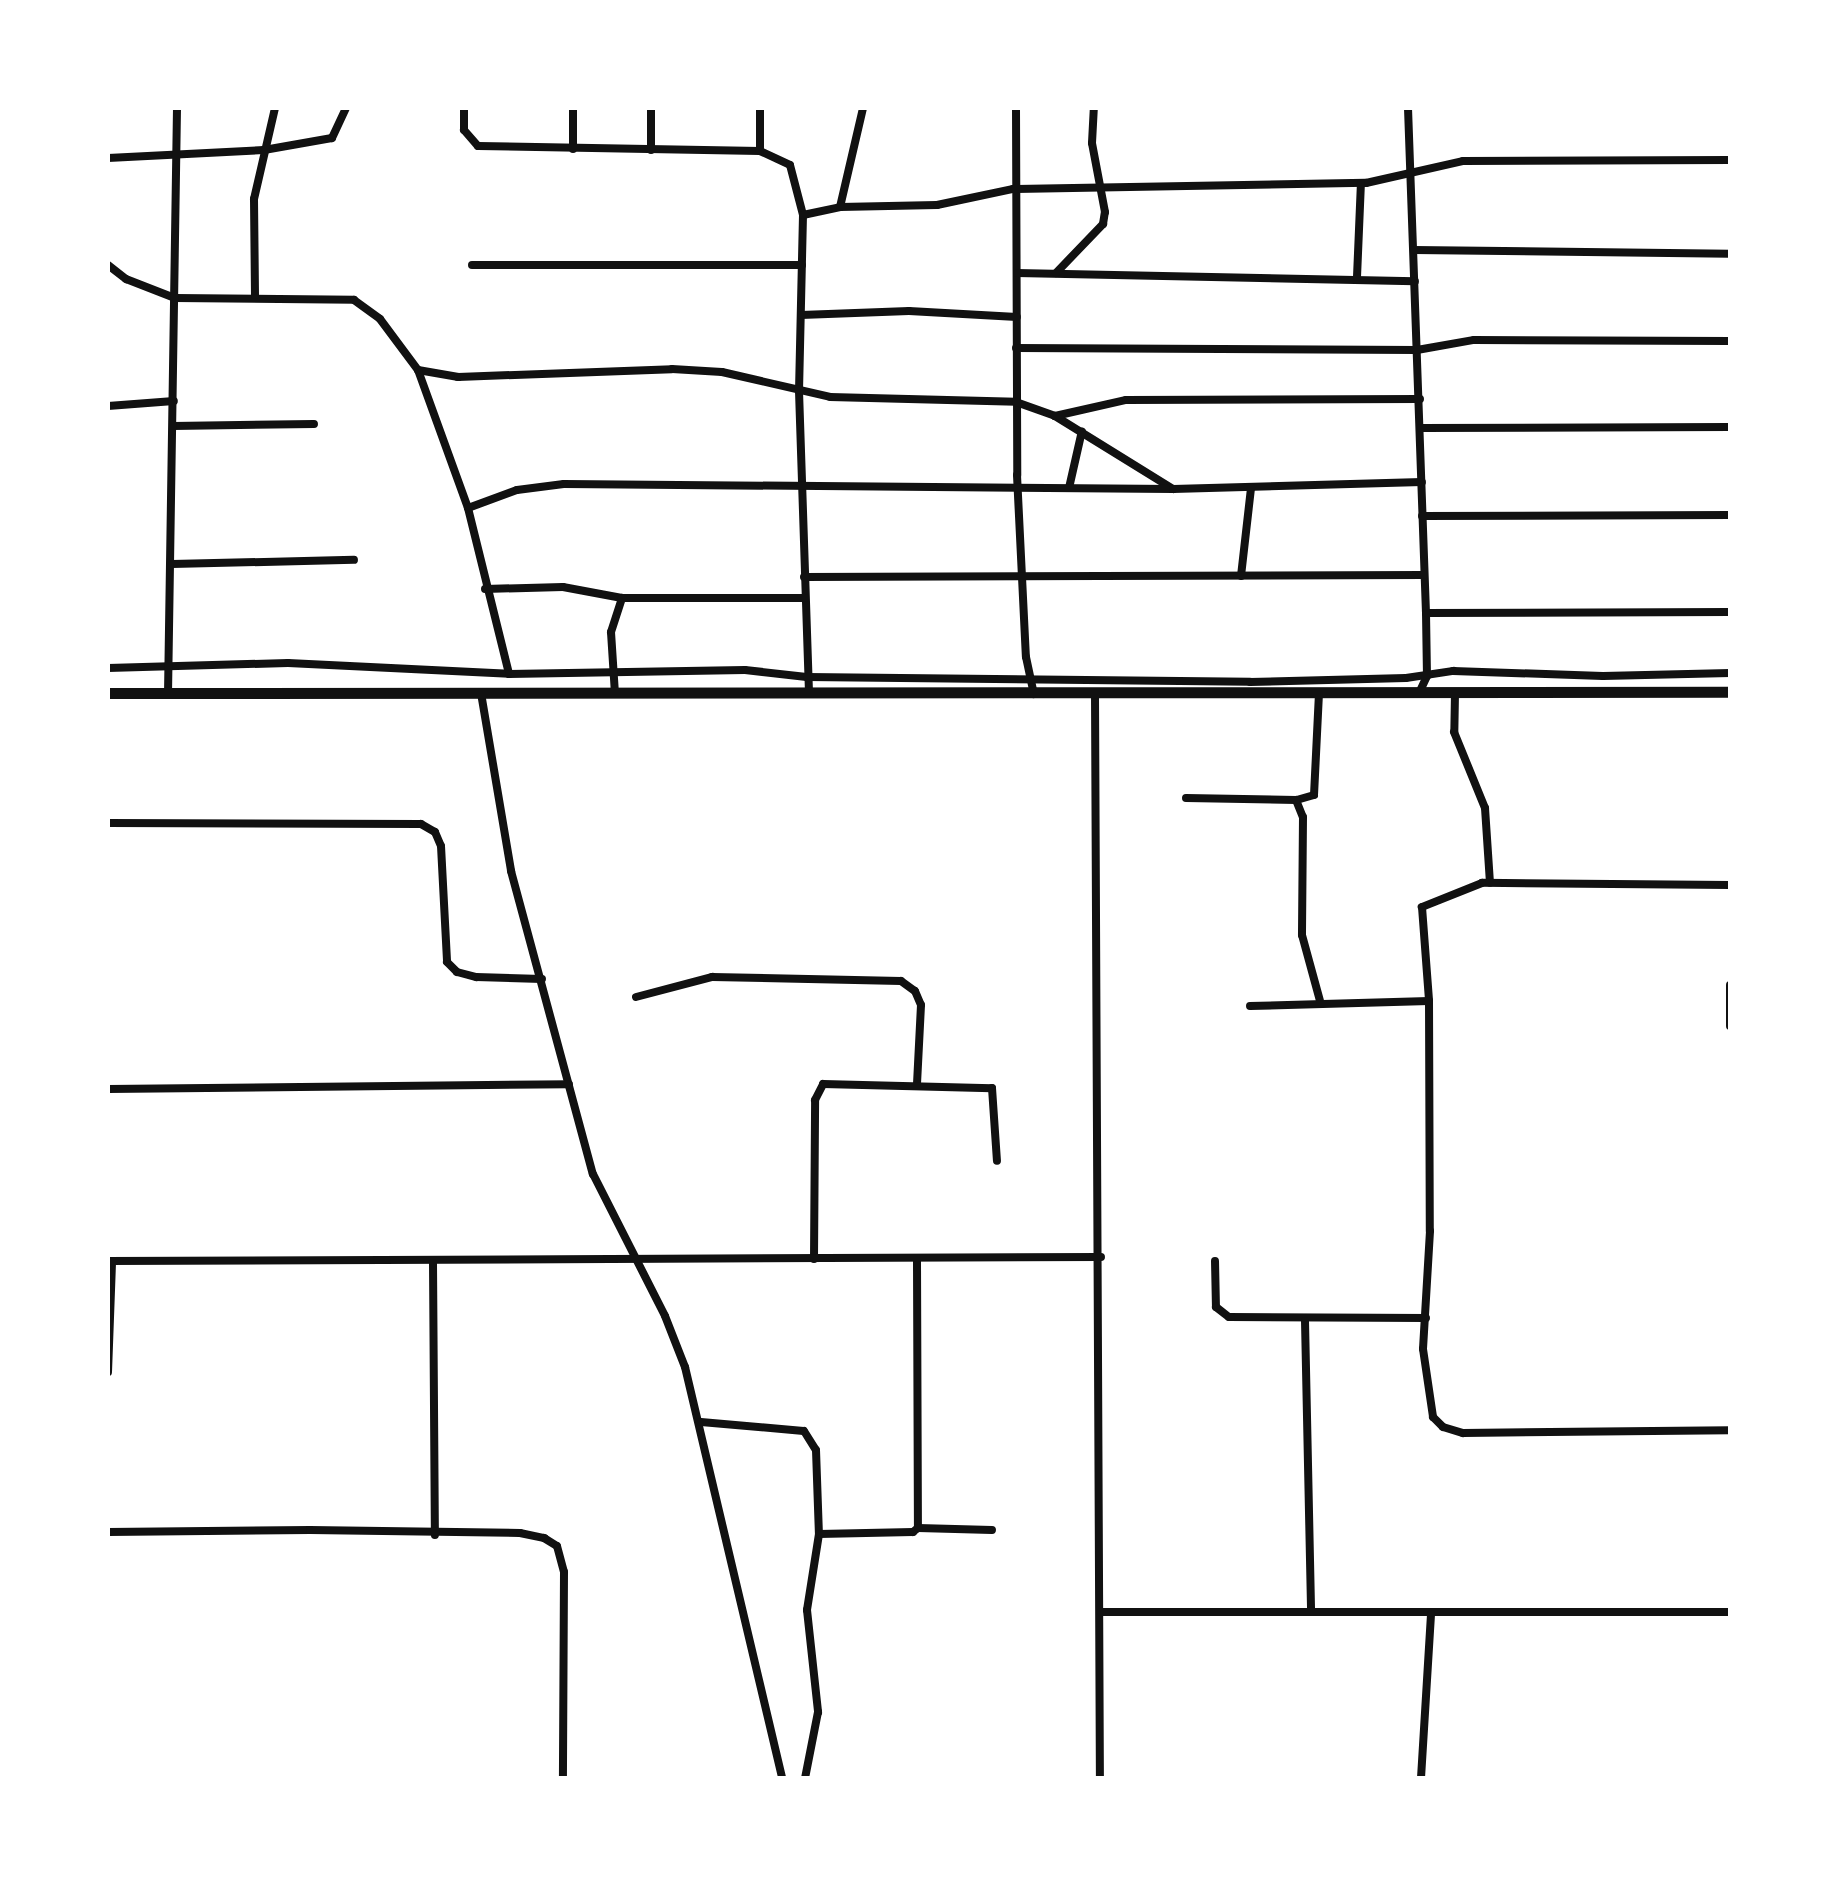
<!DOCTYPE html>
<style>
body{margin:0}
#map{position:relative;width:1838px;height:1886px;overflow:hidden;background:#fff;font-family:"Exo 2",sans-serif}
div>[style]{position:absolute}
.minor>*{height:8px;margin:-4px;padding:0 4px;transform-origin:4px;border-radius:4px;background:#111}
.tertiary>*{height:11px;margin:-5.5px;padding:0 5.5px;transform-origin:5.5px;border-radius:5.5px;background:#111}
span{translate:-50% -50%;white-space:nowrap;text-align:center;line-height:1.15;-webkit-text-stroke:6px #fff;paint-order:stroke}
.frame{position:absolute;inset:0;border:110px solid #fff;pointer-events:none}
</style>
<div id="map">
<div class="minor">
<i style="left:464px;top:108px;width:22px;rotate:90deg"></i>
<i style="left:464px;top:130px;width:21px;rotate:49deg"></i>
<i style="left:478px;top:146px;width:282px;rotate:1deg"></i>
<i style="left:760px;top:151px;width:33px;rotate:25deg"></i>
<i style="left:790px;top:165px;width:52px;rotate:75.4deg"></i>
<i style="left:803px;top:215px;width:176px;rotate:91.3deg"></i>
<i style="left:799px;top:391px;width:303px;rotate:88.1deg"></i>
<i style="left:651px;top:108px;width:42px;rotate:90deg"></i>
<i style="left:1016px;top:108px;width:367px;rotate:89.8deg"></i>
<i style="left:1017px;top:475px;width:182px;rotate:87.2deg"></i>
<i style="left:1026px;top:657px;width:38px;rotate:78deg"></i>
<i style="left:1408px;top:108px;width:505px;rotate:87.96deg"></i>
<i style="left:1426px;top:613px;width:63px;rotate:89.1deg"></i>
<i style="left:1427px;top:676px;width:19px;rotate:115deg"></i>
<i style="left:573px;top:149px;width:41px;rotate:-90deg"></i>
<i style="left:760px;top:151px;width:43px;rotate:-90deg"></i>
<i style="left:108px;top:158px;width:156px;rotate:-2.9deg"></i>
<i style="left:264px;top:150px;width:69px;rotate:-10deg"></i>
<i style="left:332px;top:138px;width:33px;rotate:-65deg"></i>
<i style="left:840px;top:207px;width:102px;rotate:-76.9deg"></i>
<i style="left:803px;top:215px;width:38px;rotate:-12deg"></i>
<i style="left:840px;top:207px;width:97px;rotate:-1.2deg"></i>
<i style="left:937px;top:205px;width:78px;rotate:-11.9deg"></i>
<i style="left:1013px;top:189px;width:353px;rotate:-1deg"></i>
<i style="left:1366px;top:183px;width:99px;rotate:-12.8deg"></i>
<i style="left:1463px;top:161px;width:267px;rotate:-0.2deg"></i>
<i style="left:1414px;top:250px;width:316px;rotate:0.7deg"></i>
<i style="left:108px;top:265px;width:23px;rotate:38deg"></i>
<i style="left:126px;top:279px;width:53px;rotate:21.2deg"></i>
<i style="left:175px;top:298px;width:179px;rotate:0.6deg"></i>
<i style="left:354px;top:300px;width:32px;rotate:36deg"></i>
<i style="left:380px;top:319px;width:64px;rotate:53.3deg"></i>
<i style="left:418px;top:370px;width:41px;rotate:9.9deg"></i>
<i style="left:458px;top:377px;width:214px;rotate:-2.1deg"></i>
<i style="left:672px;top:369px;width:50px;rotate:3.4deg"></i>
<i style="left:722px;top:372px;width:111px;rotate:13deg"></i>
<i style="left:830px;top:397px;width:186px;rotate:1.5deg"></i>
<i style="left:1016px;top:402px;width:41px;rotate:19.7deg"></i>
<i style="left:1055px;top:416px;width:139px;rotate:31.7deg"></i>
<i style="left:472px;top:265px;width:330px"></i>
<i style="left:1017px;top:273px;width:398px;rotate:1.2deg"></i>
<i style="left:1056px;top:273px;width:68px;rotate:-46.2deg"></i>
<i style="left:1103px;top:224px;width:12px;rotate:-81deg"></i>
<i style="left:1105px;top:212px;width:70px;rotate:-100.7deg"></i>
<i style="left:1092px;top:143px;width:35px;rotate:-87deg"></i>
<i style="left:1357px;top:277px;width:94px;rotate:-87.6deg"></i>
<i style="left:255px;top:295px;width:96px;rotate:-90.6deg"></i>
<i style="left:254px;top:199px;width:93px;rotate:-77deg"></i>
<i style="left:801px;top:315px;width:108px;rotate:-2.1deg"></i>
<i style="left:909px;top:311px;width:108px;rotate:3.2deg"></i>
<i style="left:1016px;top:348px;width:401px;rotate:0.3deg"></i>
<i style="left:1417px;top:350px;width:58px;rotate:-10deg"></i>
<i style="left:1474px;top:340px;width:256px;rotate:0.2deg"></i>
<i style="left:418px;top:370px;width:147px;rotate:70.1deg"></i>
<i style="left:468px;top:508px;width:171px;rotate:76.1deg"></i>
<i style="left:108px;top:406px;width:66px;rotate:-4.3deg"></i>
<i style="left:1055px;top:416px;width:73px;rotate:-12.7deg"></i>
<i style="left:1126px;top:400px;width:294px;rotate:-0.2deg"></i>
<i style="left:173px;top:426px;width:141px;rotate:-0.8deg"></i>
<i style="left:1421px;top:428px;width:309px;rotate:-0.2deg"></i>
<i style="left:1069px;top:488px;width:58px;rotate:-77.2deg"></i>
<i style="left:468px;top:508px;width:52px;rotate:-20.2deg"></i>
<i style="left:517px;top:490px;width:47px;rotate:-7.3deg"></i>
<i style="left:564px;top:484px;width:609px;rotate:0.47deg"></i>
<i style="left:1173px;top:489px;width:249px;rotate:-1.6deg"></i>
<i style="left:1422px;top:516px;width:308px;rotate:-0.2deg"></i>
<i style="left:172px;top:564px;width:182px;rotate:-1.3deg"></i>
<i style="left:1241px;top:576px;width:89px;rotate:-83.5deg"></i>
<i style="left:804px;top:577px;width:619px;rotate:-0.19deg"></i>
<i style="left:485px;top:589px;width:78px;rotate:-1.5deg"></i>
<i style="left:563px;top:587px;width:60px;rotate:10.6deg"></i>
<i style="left:1426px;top:613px;width:304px;rotate:-0.2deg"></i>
<i style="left:108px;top:668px;width:180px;rotate:-1.6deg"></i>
<i style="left:288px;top:663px;width:221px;rotate:2.8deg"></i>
<i style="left:509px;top:674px;width:236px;rotate:-1deg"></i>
<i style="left:745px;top:670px;width:62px;rotate:6.4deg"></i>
<i style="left:807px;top:677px;width:443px;rotate:0.6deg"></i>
<i style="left:1250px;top:682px;width:156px;rotate:-1.5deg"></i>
<i style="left:1406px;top:678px;width:48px;rotate:-8.5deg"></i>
<i style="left:1453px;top:671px;width:150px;rotate:1.9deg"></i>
<i style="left:1603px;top:676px;width:127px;rotate:-1.4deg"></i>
<i style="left:481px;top:693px;width:181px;rotate:80.4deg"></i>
<i style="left:511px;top:871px;width:314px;rotate:74.9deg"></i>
<i style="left:593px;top:1174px;width:159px;rotate:63.1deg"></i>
<i style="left:665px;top:1316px;width:55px;rotate:68.6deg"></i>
<i style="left:685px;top:1367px;width:422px;rotate:76.7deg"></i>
<i style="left:1319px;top:693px;width:102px;rotate:92.8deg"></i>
<i style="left:1314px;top:795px;width:19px;rotate:164deg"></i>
<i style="left:1296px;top:800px;width:18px;rotate:68deg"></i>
<i style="left:1303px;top:817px;width:118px;rotate:90.5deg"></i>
<i style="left:1302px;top:935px;width:68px;rotate:74.7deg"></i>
<i style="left:1455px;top:693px;width:39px;rotate:91deg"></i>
<i style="left:1454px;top:732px;width:82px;rotate:67.8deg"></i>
<i style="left:1485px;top:808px;width:75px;rotate:86.2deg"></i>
<i style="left:168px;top:694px;width:586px;rotate:-89.12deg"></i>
<i style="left:615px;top:694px;width:62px;rotate:-93.7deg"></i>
<i style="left:611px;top:632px;width:36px;rotate:-72deg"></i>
<i style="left:622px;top:598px;width:183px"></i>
<i style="left:1095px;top:695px;width:1083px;rotate:89.74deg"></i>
<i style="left:1186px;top:798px;width:110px;rotate:1deg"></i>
<i style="left:108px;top:823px;width:313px;rotate:0.2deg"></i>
<i style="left:421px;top:824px;width:16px;rotate:30deg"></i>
<i style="left:435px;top:832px;width:15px;rotate:67deg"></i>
<i style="left:441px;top:846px;width:116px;rotate:87deg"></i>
<i style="left:447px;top:962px;width:14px;rotate:45deg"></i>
<i style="left:457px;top:972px;width:20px;rotate:15deg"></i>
<i style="left:476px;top:977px;width:66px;rotate:1.7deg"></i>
<i style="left:1730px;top:885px;width:248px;rotate:-179.5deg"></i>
<i style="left:1482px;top:883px;width:65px;rotate:158.2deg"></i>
<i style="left:1422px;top:907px;width:94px;rotate:85.7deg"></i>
<i style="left:1429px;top:1001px;width:230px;rotate:89.8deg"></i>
<i style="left:1430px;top:1231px;width:118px;rotate:93.4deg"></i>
<i style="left:1423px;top:1349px;width:69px;rotate:81.6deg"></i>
<i style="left:1433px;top:1417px;width:14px;rotate:45deg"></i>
<i style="left:1443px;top:1427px;width:21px;rotate:17deg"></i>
<i style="left:1463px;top:1433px;width:267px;rotate:-0.6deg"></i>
<i style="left:1730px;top:985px;width:41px;rotate:90deg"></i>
<i style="left:636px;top:997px;width:79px;rotate:-14.7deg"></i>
<i style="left:712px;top:977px;width:189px;rotate:1.2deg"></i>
<i style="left:901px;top:981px;width:17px;rotate:36deg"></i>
<i style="left:915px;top:991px;width:15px;rotate:67deg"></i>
<i style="left:921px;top:1005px;width:79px;rotate:92.9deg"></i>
<i style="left:1250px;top:1006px;width:179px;rotate:-1.6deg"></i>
<i style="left:108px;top:1089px;width:461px;rotate:-0.6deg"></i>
<i style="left:814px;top:1259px;width:159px;rotate:-89.6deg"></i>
<i style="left:815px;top:1100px;width:18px;rotate:-63deg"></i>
<i style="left:823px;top:1084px;width:169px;rotate:1.4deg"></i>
<i style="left:992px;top:1088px;width:73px;rotate:86.1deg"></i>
<i style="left:917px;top:1260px;width:268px;rotate:89.8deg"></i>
<i style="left:108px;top:1261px;width:993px;rotate:-0.23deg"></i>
<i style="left:1215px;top:1261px;width:46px;rotate:88.8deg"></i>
<i style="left:1216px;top:1307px;width:16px;rotate:38deg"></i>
<i style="left:1229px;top:1317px;width:197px;rotate:0.3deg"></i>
<i style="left:433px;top:1263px;width:272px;rotate:89.6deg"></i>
<i style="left:1305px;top:1321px;width:291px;rotate:88.8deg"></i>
<i style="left:108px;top:1372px;width:111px;rotate:-87.9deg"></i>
<i style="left:701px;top:1422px;width:103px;rotate:5deg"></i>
<i style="left:804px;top:1431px;width:22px;rotate:58deg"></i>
<i style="left:816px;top:1450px;width:84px;rotate:88deg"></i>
<i style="left:819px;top:1534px;width:77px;rotate:99deg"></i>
<i style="left:807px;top:1610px;width:103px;rotate:83.8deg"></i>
<i style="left:818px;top:1712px;width:67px;rotate:101.1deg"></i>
<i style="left:108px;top:1532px;width:202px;rotate:-0.6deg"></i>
<i style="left:310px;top:1530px;width:210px;rotate:0.8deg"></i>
<i style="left:520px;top:1533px;width:25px;rotate:12deg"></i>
<i style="left:544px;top:1538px;width:15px;rotate:32deg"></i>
<i style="left:557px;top:1546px;width:27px;rotate:75deg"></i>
<i style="left:564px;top:1572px;width:206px;rotate:90.3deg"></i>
<i style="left:819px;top:1534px;width:94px;rotate:-1.2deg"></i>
<i style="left:913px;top:1532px;width:6px;rotate:-39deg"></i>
<i style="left:918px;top:1528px;width:74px;rotate:1.5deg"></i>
<i style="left:1101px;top:1612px;width:629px"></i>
<i style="left:1421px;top:1778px;width:164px;rotate:-86.5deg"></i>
</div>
<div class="tertiary">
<i style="left:108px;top:693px;width:1622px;rotate:-0.04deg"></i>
</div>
<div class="frame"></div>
</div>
